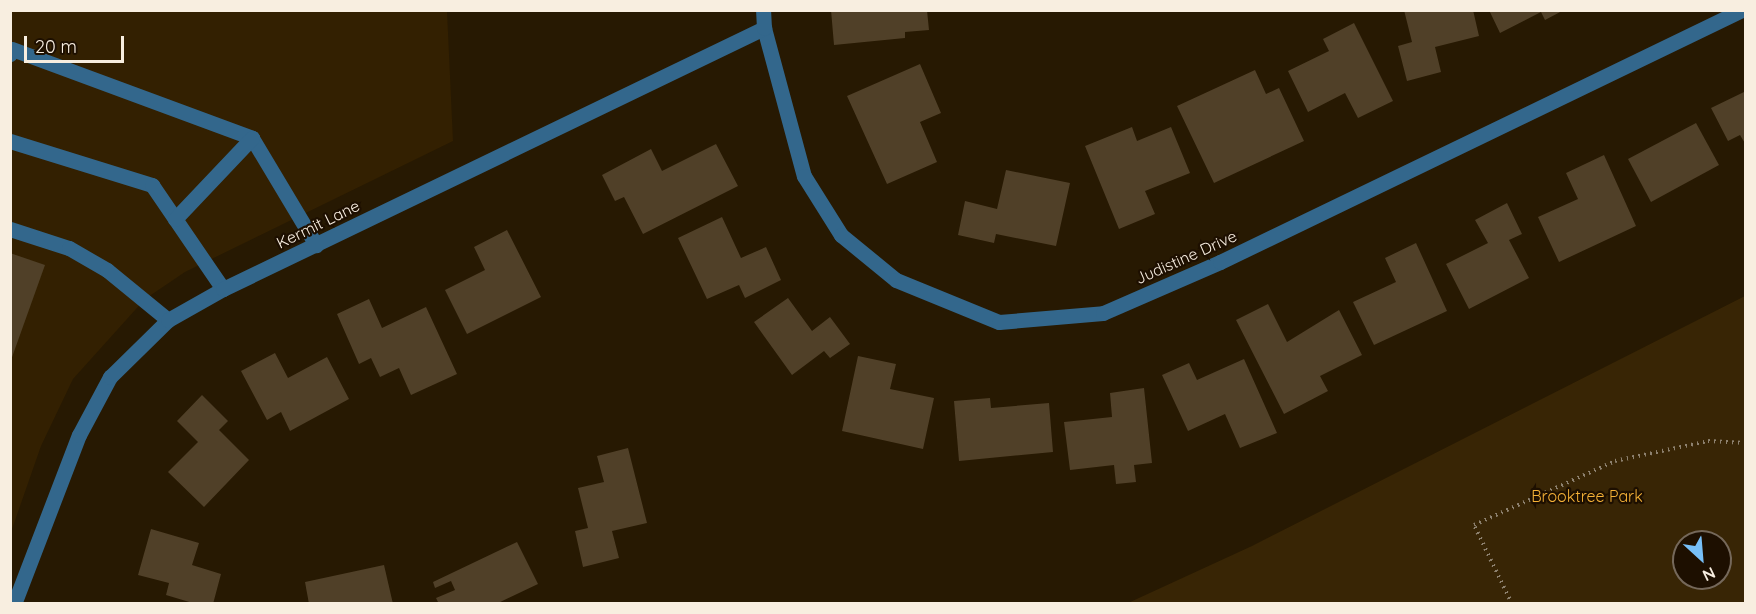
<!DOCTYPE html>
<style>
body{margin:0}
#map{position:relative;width:1756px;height:614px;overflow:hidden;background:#271902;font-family:Quicksand,sans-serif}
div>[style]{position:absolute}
.built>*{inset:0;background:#332001}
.green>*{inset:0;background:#382505}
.building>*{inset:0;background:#504028}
.path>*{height:4px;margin-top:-2px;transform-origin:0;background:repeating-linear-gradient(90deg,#8d816f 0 1.5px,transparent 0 6px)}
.minor>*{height:15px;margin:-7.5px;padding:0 7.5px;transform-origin:7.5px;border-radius:7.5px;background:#33678c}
span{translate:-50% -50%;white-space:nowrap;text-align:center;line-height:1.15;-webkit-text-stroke:4.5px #1d0f00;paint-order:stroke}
.street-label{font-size:16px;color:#f8eee0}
.park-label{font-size:16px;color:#f6b236}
.frame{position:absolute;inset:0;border:12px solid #f8eee0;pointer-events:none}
.north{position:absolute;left:1672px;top:530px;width:60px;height:60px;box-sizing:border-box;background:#1d0f00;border:2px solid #75685a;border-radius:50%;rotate:154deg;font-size:16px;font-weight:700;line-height:24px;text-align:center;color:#f8eee0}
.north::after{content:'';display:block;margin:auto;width:21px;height:27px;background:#77bff7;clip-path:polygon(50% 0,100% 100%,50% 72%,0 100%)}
.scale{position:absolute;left:24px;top:36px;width:100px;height:27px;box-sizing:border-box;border:3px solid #f8eee0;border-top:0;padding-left:8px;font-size:18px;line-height:21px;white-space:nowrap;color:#f8eee0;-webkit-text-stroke:4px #1d0f00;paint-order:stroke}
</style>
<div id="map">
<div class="built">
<i style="clip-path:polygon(11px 11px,447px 11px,453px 141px,185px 272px,145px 299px,73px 379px,41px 446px,11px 532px)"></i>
</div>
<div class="green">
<i style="clip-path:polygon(evenodd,1745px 296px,1745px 603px,1128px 603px,1252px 546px,1745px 296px,1684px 542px,1720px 542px,1720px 578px,1684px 578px,1684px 542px)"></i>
</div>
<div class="building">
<i style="clip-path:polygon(831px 10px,927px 10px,929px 30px,905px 32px,905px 38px,834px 45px)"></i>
<i style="clip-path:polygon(1404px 10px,1473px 10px,1479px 36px,1435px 47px,1441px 72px,1407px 81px,1398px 46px,1412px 42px)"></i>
<i style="clip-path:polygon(1489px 10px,1564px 10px,1545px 20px,1541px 12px,1500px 33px)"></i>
<i style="clip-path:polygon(1354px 23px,1393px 101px,1358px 118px,1345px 93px,1308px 112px,1288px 71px,1329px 51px,1323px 39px)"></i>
<i style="clip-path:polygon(920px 64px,941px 113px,920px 122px,937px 162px,887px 184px,847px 96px)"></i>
<i style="clip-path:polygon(1255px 70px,1266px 94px,1279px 88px,1304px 141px,1214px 183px,1177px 106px)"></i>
<i style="clip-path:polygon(1744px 92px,1746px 95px,1746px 145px,1740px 135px,1728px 141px,1711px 108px)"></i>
<i style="clip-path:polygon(1696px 123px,1719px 165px,1651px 202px,1628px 159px)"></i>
<i style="clip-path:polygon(1132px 127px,1137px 141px,1171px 127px,1190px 173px,1145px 191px,1155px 214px,1119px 229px,1085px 146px)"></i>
<i style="clip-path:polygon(716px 144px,738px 186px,643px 234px,624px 197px,615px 201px,602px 175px,651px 149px,662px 171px)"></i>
<i style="clip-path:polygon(1604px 155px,1636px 226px,1559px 262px,1538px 217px,1578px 199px,1566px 173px)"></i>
<i style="clip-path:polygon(1006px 170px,1070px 183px,1056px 246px,996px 234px,994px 243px,958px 235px,965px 201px,997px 209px)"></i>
<i style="clip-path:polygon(1507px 203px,1522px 234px,1509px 240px,1529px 278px,1469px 309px,1446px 264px,1488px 243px,1475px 220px)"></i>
<i style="clip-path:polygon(722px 217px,741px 258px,766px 247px,781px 280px,745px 298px,739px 285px,707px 299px,678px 238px)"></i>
<i style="clip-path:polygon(507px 230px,541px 297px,467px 334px,445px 290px,485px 270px,474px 247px)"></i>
<i style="clip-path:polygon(1416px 243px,1447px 311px,1374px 345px,1353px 302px,1396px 282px,1385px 258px)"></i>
<i style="clip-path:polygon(10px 253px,45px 265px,11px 360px,10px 360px)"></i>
<i style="clip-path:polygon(788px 298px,812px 331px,830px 317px,850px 344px,830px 358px,824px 351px,792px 375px,754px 322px)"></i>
<i style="clip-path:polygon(369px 299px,382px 328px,426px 307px,457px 374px,411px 395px,399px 368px,380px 377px,371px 358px,359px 364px,337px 314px)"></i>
<i style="clip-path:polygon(1268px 304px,1287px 342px,1339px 310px,1362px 355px,1320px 376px,1328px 391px,1284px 414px,1236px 320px)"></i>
<i style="clip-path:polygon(275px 353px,288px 378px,327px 357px,349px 399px,290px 431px,281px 412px,267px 420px,241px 371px)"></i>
<i style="clip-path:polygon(858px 356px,896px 364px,890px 389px,934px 398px,923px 449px,842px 431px)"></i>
<i style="clip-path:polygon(1244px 359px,1277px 433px,1240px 448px,1225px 414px,1188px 431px,1162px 375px,1189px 363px,1197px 380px)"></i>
<i style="clip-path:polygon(1144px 388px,1152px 463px,1134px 465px,1136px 482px,1116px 484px,1114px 465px,1070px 470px,1064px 422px,1112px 417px,1110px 393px)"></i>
<i style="clip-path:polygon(202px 395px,228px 421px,219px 430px,249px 460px,204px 507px,168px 472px,198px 442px,177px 421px)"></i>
<i style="clip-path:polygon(990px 398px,991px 408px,1049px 403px,1053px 452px,959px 461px,954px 401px)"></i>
<i style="clip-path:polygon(628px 448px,647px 523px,612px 531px,619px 558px,583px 567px,575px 531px,588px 528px,578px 488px,604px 482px,597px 456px)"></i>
<i style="clip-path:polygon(151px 529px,199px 543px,192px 565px,221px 574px,213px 604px,196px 604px,166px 595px,169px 583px,138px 575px)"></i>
<i style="clip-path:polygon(517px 542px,538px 584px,496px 604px,439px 604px,436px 598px,455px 590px,451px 581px,435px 588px,433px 582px)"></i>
<i style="clip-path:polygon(384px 565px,393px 604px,309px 604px,305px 582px)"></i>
</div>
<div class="path">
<i style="left:1512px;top:604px;width:88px;rotate:-115.7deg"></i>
<i style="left:1474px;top:525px;width:155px;rotate:-24.4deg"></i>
<i style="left:1615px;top:461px;width:95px;rotate:-12.1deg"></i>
<i style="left:1708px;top:441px;width:38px;rotate:3deg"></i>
</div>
<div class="minor">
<i style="left:764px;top:28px;width:153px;rotate:74.9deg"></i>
<i style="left:804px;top:176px;width:70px;rotate:57.9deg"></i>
<i style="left:841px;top:235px;width:71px;rotate:39.3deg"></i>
<i style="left:896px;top:280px;width:111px;rotate:22.2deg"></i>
<i style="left:999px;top:322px;width:104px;rotate:-4.9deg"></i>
<i style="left:1103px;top:313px;width:128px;rotate:-23.6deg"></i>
<i style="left:1220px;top:262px;width:580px;rotate:-25.77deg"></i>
<i style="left:10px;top:54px;width:5px;rotate:-68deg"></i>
<i style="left:12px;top:49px;width:256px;rotate:20.3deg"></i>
<i style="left:252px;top:138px;width:125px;rotate:59.1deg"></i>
<i style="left:10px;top:141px;width:149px;rotate:17.2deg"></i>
<i style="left:152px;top:185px;width:126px;rotate:55.7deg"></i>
<i style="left:175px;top:219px;width:112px;rotate:-46.5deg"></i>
<i style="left:10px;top:229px;width:62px;rotate:17.9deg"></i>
<i style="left:69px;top:248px;width:44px;rotate:30.1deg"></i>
<i style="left:107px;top:270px;width:79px;rotate:39.3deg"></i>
<i style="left:14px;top:604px;width:181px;rotate:-69deg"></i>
<i style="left:79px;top:435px;width:66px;rotate:-61.9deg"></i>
<i style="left:110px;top:377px;width:81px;rotate:-44.5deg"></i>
<i style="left:168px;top:320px;width:63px;rotate:-29.4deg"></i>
<i style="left:223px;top:289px;width:601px;rotate:-25.75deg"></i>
<i style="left:764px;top:28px;width:18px;rotate:-93deg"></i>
</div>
<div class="street-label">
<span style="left:318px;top:224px;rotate:-26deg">Kermit Lane</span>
<span style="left:1186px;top:257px;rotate:-24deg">Judistine Drive</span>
</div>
<div class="park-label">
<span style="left:1587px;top:496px">Brooktree Park</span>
</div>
<div class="frame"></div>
<div class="north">N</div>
<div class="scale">20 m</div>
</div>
